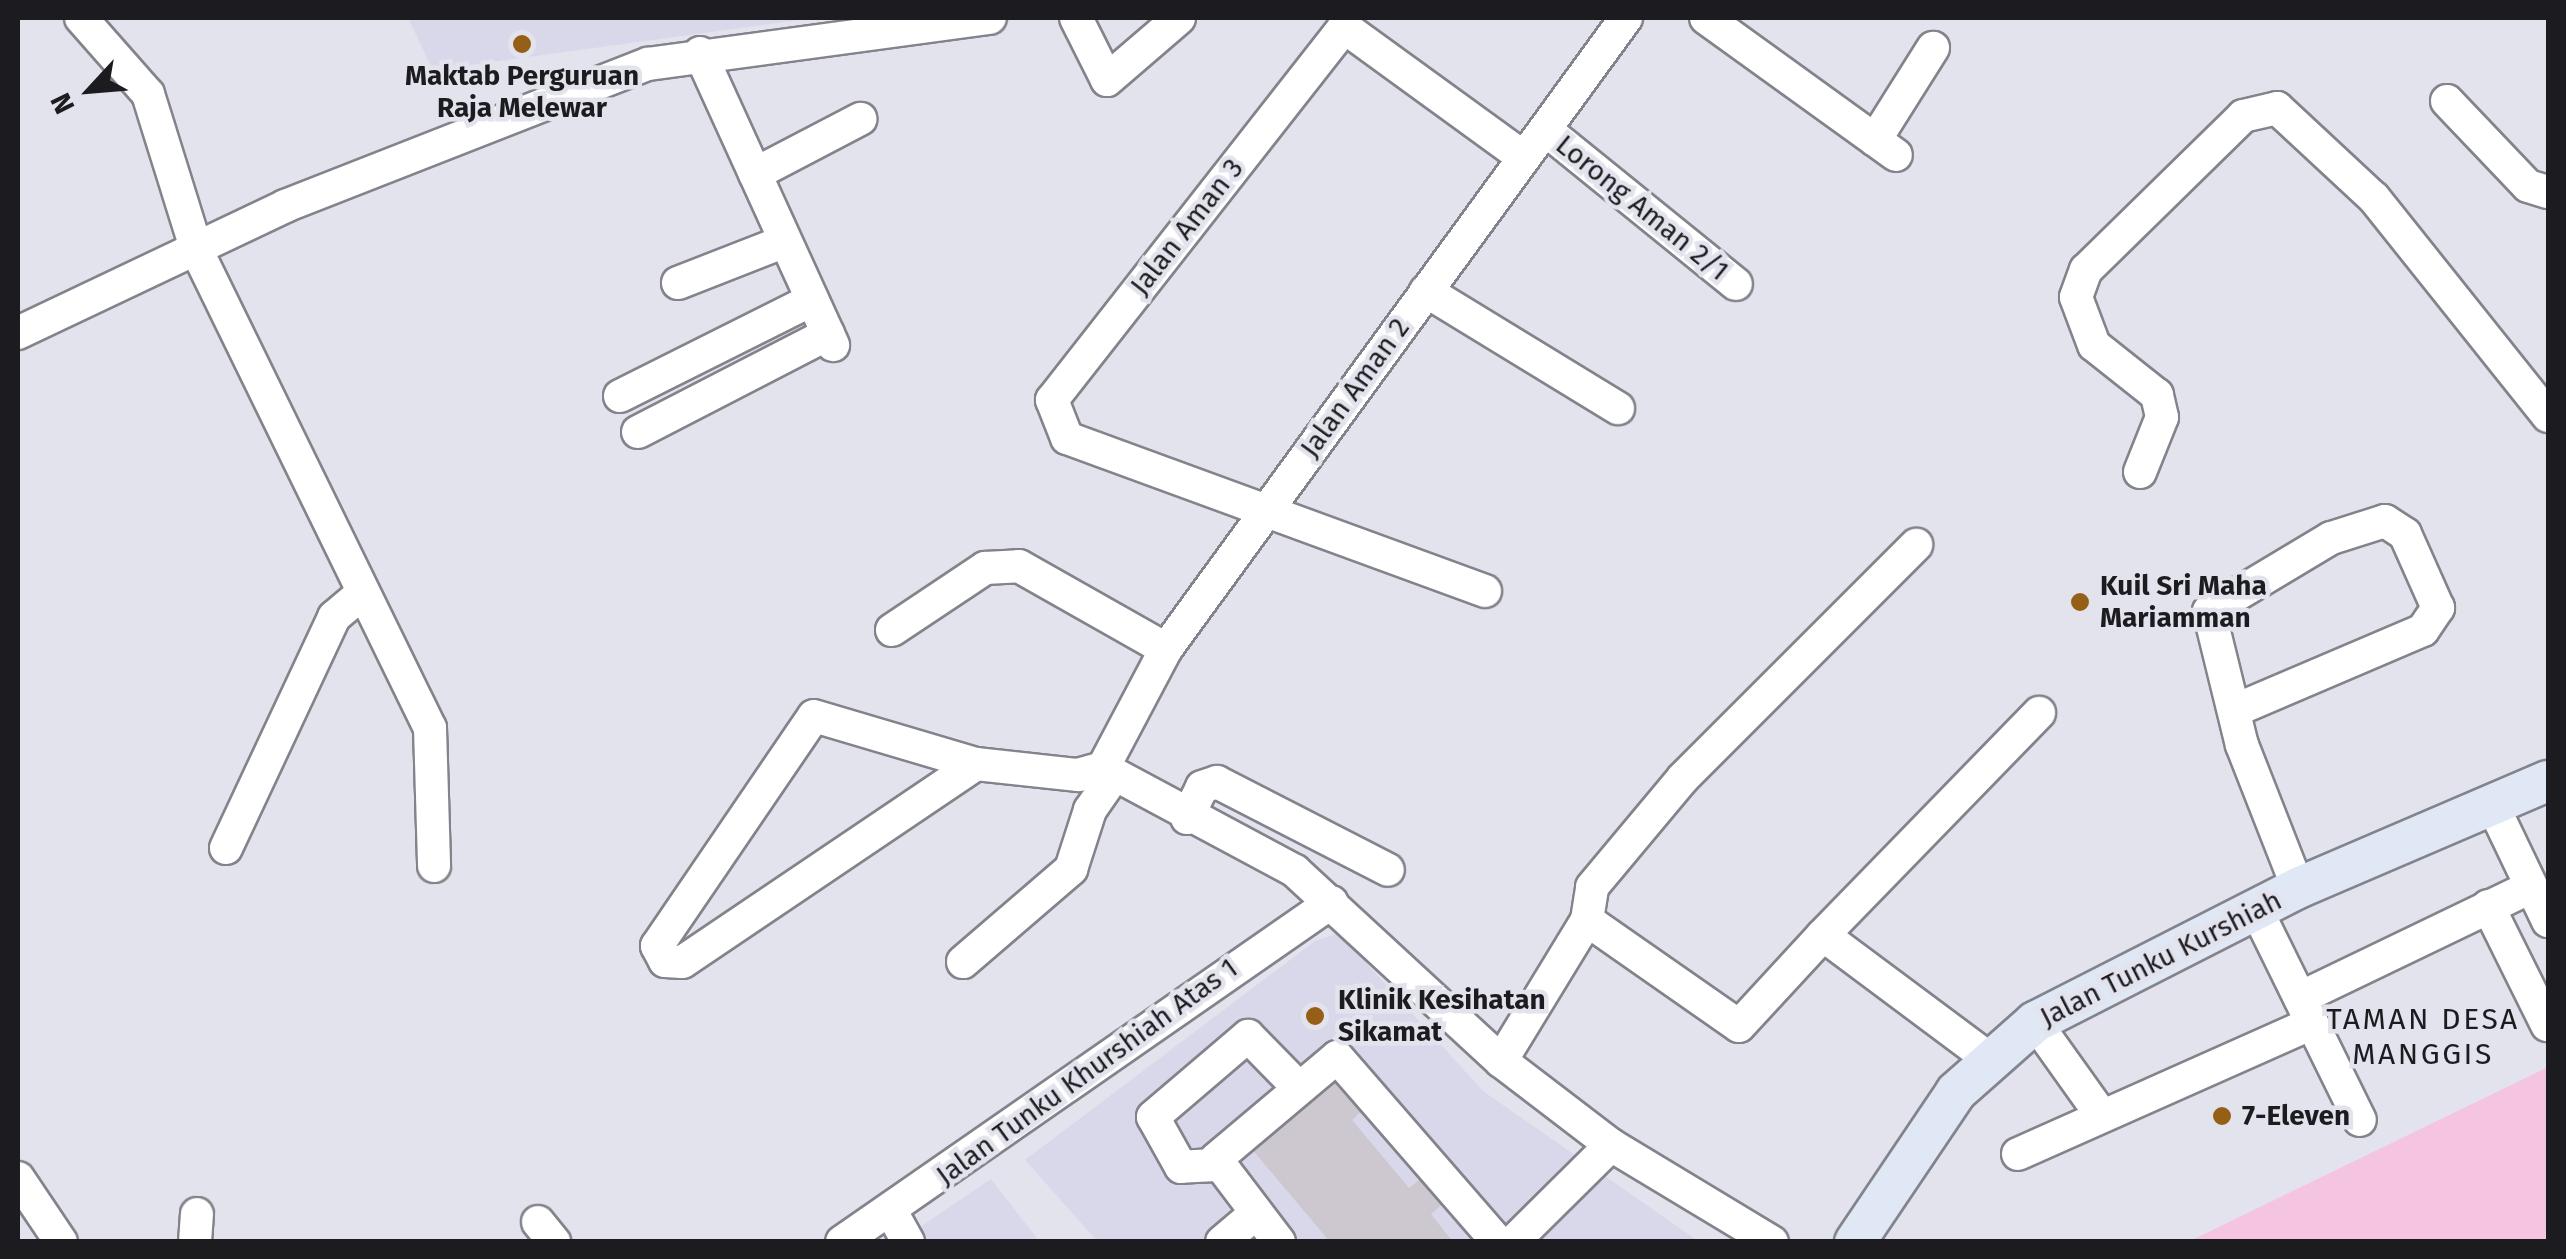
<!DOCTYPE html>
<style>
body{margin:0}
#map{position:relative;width:2566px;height:1259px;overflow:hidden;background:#e3e3ed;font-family:"Fira Sans",sans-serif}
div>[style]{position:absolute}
.built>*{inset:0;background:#d8d8ea}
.green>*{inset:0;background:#f5c4e0}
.building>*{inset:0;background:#cdc7d0}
.roads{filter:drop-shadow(2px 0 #83838c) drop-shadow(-2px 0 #83838c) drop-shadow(0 2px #83838c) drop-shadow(0 -2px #83838c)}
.minor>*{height:32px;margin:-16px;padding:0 16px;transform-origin:16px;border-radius:16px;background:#fff}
.major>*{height:40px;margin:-20px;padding:0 20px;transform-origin:20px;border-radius:20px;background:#dfe8f4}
.dots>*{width:28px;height:28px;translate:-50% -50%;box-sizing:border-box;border:5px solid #e3e3ed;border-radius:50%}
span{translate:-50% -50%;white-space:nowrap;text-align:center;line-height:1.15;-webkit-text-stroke:9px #e3e3ed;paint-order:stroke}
.poi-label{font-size:28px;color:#1c1c20;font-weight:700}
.left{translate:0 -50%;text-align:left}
.street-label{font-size:28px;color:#1c1c20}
.neighbourhood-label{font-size:30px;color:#1c1c20;letter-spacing:2.5px}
.frame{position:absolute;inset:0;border:20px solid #1c1c20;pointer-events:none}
.north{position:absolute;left:40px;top:40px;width:100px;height:100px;-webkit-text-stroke:8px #e3e3ed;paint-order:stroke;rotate:244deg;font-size:28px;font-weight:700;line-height:40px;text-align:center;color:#1c1c20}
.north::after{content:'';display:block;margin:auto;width:35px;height:45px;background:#1c1c20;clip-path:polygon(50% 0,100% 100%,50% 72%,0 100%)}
</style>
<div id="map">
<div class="built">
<i style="clip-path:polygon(408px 18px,814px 18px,433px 70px)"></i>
<i style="clip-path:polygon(1339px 933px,1483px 1091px,1698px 1241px,1097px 1241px,1025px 1160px,1315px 941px)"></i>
<i style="clip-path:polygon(991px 1179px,1039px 1241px,898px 1242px)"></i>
</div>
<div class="green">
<i style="clip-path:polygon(2548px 1067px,2548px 1241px,2190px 1241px)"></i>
</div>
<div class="building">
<i style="clip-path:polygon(1333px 1069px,1365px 1108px,1352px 1120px,1409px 1188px,1424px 1176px,1445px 1202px,1431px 1214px,1453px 1242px,1330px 1242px,1246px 1142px)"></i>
</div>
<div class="roads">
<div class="minor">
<i style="left:81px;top:18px;width:101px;rotate:48.6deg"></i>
<i style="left:148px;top:94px;width:164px;rotate:72.7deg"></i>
<i style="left:197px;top:251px;width:531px;rotate:63.97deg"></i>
<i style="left:430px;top:728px;width:138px;rotate:88.3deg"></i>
<i style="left:1076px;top:18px;width:69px;rotate:63.4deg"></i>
<i style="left:1107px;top:80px;width:95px;rotate:-40.7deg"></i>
<i style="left:1706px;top:18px;width:234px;rotate:35.8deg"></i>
<i style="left:700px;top:53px;width:321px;rotate:65.5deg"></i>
<i style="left:2447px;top:101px;width:117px;rotate:46.4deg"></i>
<i style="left:2528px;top:186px;width:21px;rotate:17deg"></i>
<i style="left:1547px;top:131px;width:243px;rotate:39deg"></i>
<i style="left:1875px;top:140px;width:109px;rotate:-57.8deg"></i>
<i style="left:755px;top:174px;width:119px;rotate:-27.6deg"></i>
<i style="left:678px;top:283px;width:115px;rotate:-21.4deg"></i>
<i style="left:1426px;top:291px;width:225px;rotate:31.4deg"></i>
<i style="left:18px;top:333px;width:296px;rotate:-25.4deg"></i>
<i style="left:285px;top:206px;width:390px;rotate:-21.4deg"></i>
<i style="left:648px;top:64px;width:345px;rotate:-7.7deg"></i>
<i style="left:620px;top:396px;width:215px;rotate:-26.6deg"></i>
<i style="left:638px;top:432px;width:214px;rotate:-27.3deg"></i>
<i style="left:2140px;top:472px;width:59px;rotate:-68.2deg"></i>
<i style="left:2162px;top:417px;width:23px;rotate:-103deg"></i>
<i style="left:2157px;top:395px;width:80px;rotate:-141.6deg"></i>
<i style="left:2094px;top:345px;width:51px;rotate:-110.6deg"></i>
<i style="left:2076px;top:297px;width:29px;rotate:-70deg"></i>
<i style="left:2086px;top:270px;width:220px;rotate:-44.4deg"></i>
<i style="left:2243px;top:116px;width:35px;rotate:-13deg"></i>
<i style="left:2277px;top:108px;width:132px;rotate:42.9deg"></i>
<i style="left:2374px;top:198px;width:279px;rotate:51.4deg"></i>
<i style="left:1485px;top:591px;width:445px;rotate:-159.9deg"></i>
<i style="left:1067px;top:438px;width:41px;rotate:-111.5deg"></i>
<i style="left:1052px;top:400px;width:474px;rotate:-51.9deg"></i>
<i style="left:1344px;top:27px;width:221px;rotate:36deg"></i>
<i style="left:892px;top:630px;width:112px;rotate:-33.7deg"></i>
<i style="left:985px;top:568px;width:34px;rotate:-3deg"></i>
<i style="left:1019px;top:566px;width:169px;rotate:29.5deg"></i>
<i style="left:2238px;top:709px;width:201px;rotate:-23.1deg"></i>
<i style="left:2423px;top:630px;width:27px;rotate:-56deg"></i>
<i style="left:2438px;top:608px;width:81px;rotate:-114deg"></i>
<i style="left:2405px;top:534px;width:24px;rotate:-147deg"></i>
<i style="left:2385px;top:521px;width:57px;rotate:162.5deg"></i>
<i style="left:2331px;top:538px;width:142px;rotate:149.1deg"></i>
<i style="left:2209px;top:611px;width:138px;rotate:76.2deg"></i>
<i style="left:2242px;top:745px;width:154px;rotate:68.6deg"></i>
<i style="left:976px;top:764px;width:354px;rotate:146deg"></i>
<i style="left:682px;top:962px;width:17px;rotate:-177deg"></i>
<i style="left:665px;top:961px;width:17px;rotate:-118deg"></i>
<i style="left:657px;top:946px;width:278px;rotate:-55.7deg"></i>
<i style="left:814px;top:716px;width:169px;rotate:16.5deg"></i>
<i style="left:976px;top:764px;width:103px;rotate:6.2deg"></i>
<i style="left:1078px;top:775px;width:26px;rotate:-16deg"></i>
<i style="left:1103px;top:768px;width:135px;rotate:-62.1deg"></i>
<i style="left:1166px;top:649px;width:781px;rotate:-53.91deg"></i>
<i style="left:1103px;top:768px;width:218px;rotate:28.2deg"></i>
<i style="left:1295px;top:871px;width:280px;rotate:42.7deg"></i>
<i style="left:1501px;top:1061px;width:138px;rotate:37.4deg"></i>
<i style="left:1611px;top:1145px;width:188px;rotate:31.1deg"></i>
<i style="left:2491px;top:802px;width:132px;rotate:64.4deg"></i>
<i style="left:1187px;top:818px;width:34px;rotate:-64deg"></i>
<i style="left:1202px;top:787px;width:16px;rotate:-18deg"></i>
<i style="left:1217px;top:782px;width:192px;rotate:27.2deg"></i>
<i style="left:226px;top:848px;width:255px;rotate:-64.9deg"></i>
<i style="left:334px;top:617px;width:38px;rotate:-40deg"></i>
<i style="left:2488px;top:906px;width:133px;rotate:63.6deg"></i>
<i style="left:2256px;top:909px;width:235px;rotate:63.8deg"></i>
<i style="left:1587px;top:920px;width:185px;rotate:34.9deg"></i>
<i style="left:1739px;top:1026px;width:124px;rotate:-47.3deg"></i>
<i style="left:1823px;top:935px;width:206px;rotate:36.7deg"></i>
<i style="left:1823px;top:935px;width:310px;rotate:-45.8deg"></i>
<i style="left:963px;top:962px;width:143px;rotate:-40.7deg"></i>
<i style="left:1071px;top:869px;width:62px;rotate:-72.1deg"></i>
<i style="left:1090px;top:810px;width:37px;rotate:-55deg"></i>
<i style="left:2300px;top:998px;width:256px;rotate:-25.7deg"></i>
<i style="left:2035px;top:1022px;width:115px;rotate:54.5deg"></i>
<i style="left:1501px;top:1061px;width:165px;rotate:-58.6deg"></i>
<i style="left:1587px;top:920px;width:33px;rotate:-81deg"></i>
<i style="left:1592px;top:887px;width:142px;rotate:-50.1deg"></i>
<i style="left:1683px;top:778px;width:330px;rotate:-45deg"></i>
<i style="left:2018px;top:1154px;width:322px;rotate:-24deg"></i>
<i style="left:1216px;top:1165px;width:35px;rotate:177deg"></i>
<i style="left:1181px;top:1167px;width:57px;rotate:-119.2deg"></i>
<i style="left:1153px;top:1117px;width:125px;rotate:-40.5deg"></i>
<i style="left:1248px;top:1036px;width:71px;rotate:45.6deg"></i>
<i style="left:18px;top:1178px;width:77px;rotate:56.1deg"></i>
<i style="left:892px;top:1213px;width:33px;rotate:61deg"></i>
<i style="left:538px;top:1222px;width:26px;rotate:51deg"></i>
<i style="left:195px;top:1242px;width:28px;rotate:-86deg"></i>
<i style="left:842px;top:1242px;width:596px;rotate:-34.76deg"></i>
<i style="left:1222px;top:1242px;width:43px;rotate:-40.3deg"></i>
<i style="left:1279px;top:1242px;width:104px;rotate:-127.2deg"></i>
<i style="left:1216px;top:1159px;width:158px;rotate:-40.1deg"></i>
<i style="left:1337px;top:1057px;width:245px;rotate:49deg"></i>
<i style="left:1513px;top:1242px;width:138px;rotate:-44.7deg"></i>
</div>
<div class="major">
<i style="left:1855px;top:1242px;width:181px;rotate:-56deg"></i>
<i style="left:1956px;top:1092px;width:106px;rotate:-41.5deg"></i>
<i style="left:2035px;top:1022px;width:295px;rotate:-27deg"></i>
<i style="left:2298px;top:888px;width:272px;rotate:-23.2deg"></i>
</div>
</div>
<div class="dots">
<i style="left:522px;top:44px;background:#955f17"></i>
<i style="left:2080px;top:602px;background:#955f17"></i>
<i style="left:1315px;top:1016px;background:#955f17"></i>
<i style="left:2222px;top:1116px;background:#955f17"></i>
</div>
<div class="poi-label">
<span style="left:522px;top:92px">Maktab Perguruan<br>Raja Melewar</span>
<span class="left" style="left:2100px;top:602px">Kuil Sri Maha<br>Mariamman</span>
<span class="left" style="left:1338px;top:1016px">Klinik Kesihatan<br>Sikamat</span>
<span class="left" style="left:2242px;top:1116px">7-Eleven</span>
</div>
<div class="street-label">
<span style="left:1642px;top:208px;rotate:39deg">Lorong Aman 2/1</span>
<span style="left:1187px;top:227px;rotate:-52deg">Jalan Aman 3</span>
<span style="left:1355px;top:388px;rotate:-54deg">Jalan Aman 2</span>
<span style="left:2161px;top:959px;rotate:-27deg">Jalan Tunku Kurshiah</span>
<span style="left:1087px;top:1072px;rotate:-36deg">Jalan Tunku Khurshiah Atas 1</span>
</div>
<div class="neighbourhood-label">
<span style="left:2423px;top:1036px">TAMAN DESA<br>MANGGIS</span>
</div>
<div class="frame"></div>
<div class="north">N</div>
</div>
